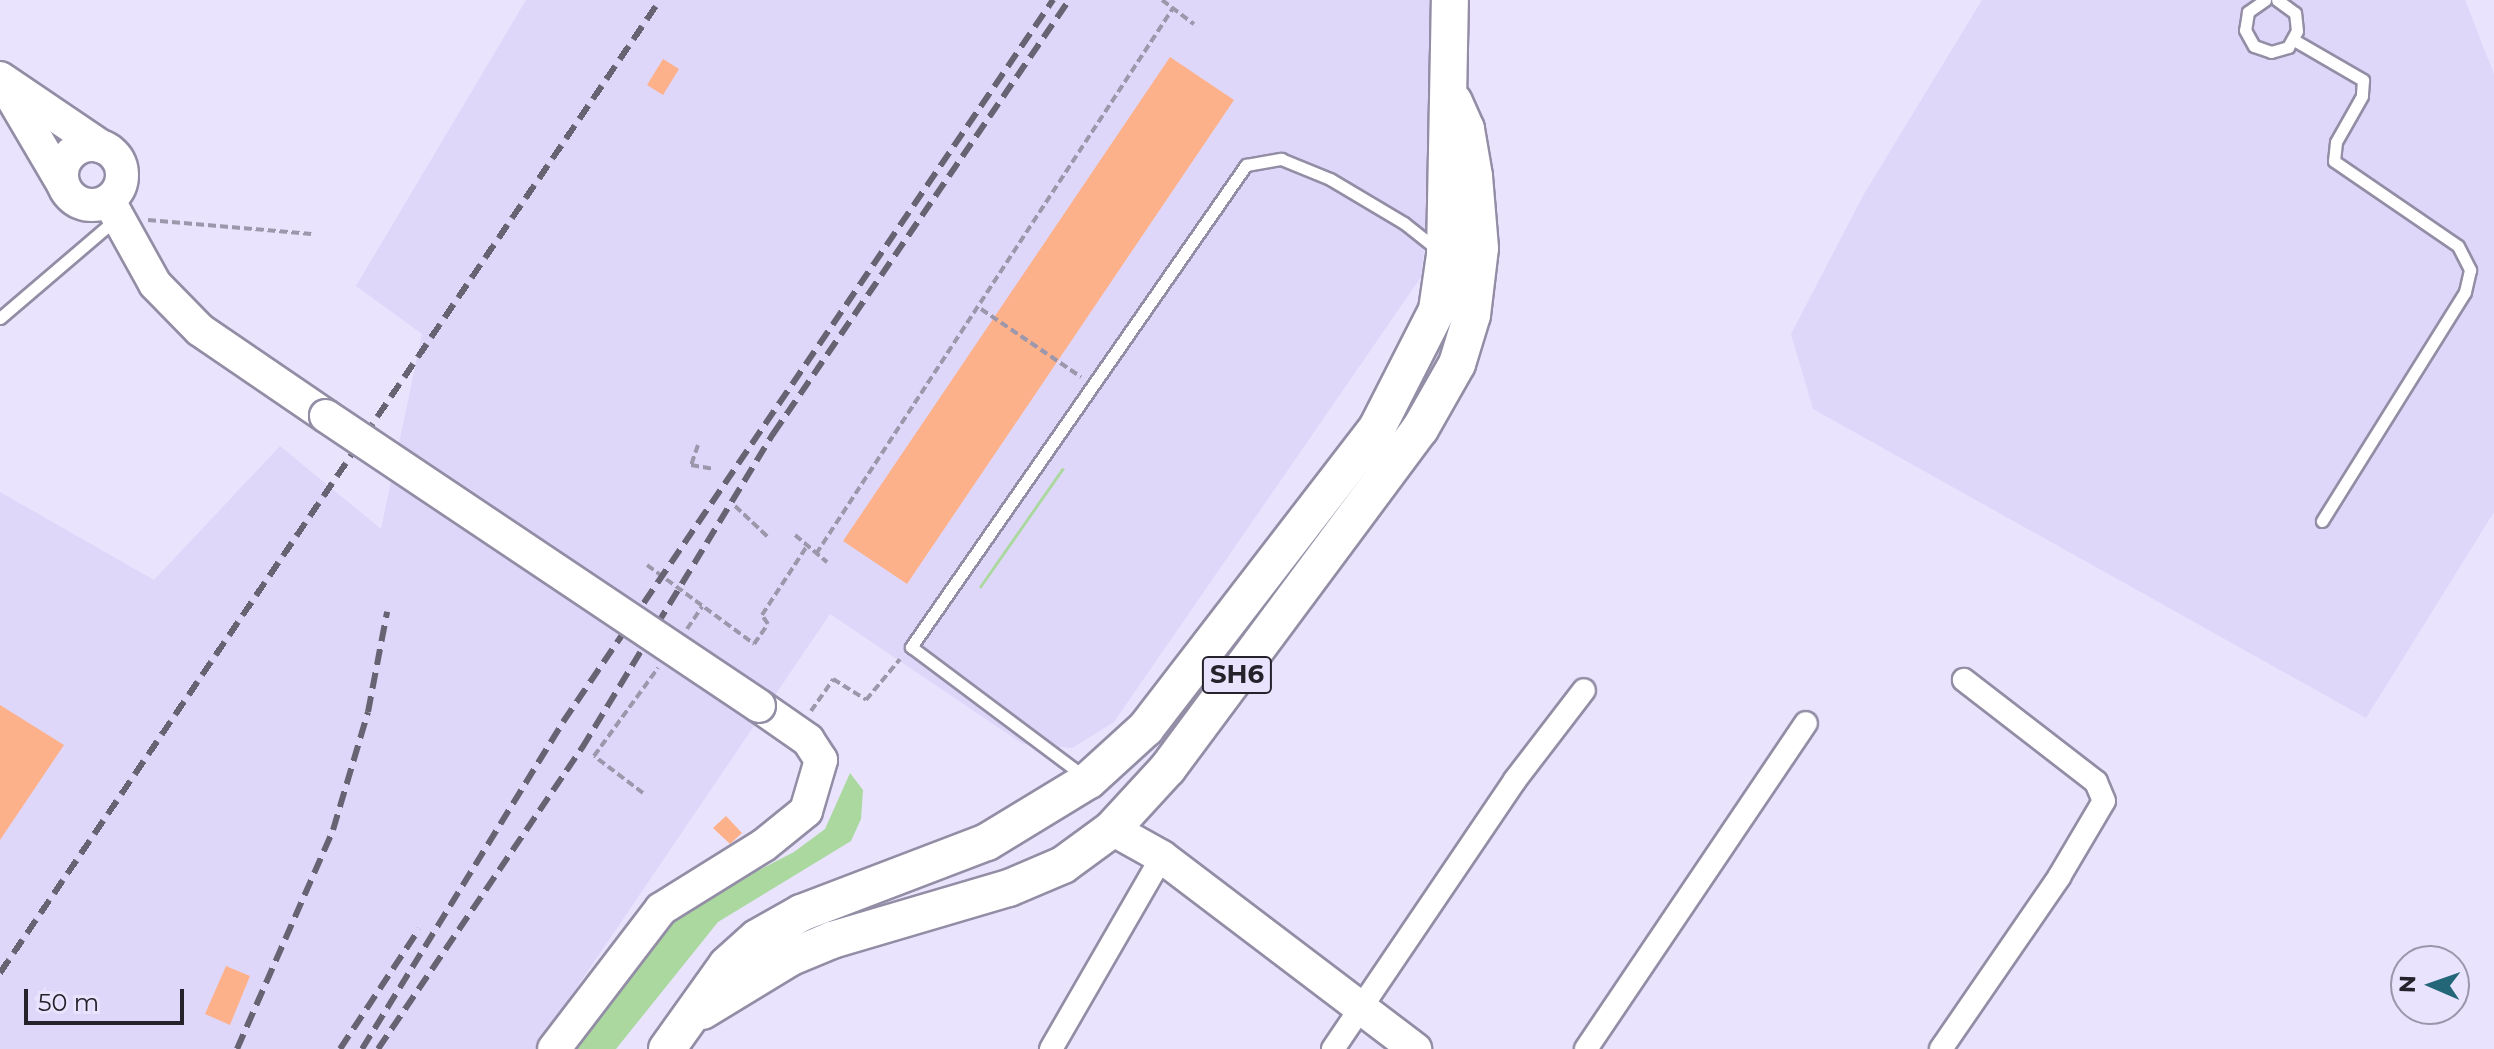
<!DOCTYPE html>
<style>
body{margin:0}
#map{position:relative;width:2494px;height:1049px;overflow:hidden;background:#e9e3fe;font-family:Montserrat,sans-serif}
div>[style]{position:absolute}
.built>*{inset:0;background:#dfd7f9}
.green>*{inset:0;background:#aad89f}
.building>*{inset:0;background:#fdb18b}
.path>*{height:4px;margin-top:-2px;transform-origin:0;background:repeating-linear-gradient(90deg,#9c97ab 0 8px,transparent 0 12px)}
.roads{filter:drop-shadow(2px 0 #938da5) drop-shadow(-2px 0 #938da5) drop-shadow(0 2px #938da5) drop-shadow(0 -2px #938da5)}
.lane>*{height:11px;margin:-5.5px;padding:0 5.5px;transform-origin:5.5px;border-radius:5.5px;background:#fff}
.street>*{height:22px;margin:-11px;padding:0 11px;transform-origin:11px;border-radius:11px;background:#fff}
.secondary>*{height:32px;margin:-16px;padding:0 16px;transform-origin:16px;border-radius:16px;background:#fff}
.secondary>.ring{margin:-16px;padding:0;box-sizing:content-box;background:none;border:32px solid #fff;border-radius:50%}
.primary>*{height:36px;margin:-18px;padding:0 18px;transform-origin:18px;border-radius:18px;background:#fff}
.rail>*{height:6px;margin-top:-3px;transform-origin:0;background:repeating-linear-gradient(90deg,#676372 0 16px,transparent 0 24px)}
.bridges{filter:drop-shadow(2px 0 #938da5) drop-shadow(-2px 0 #938da5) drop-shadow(0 2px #938da5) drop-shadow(0 -2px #938da5)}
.secondary-bridge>*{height:32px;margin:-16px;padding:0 16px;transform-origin:16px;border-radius:16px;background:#fff}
span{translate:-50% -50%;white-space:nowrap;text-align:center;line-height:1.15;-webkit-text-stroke:8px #e9e3fe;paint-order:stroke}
.shield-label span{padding:2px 6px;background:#e9e3fe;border:2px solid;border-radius:6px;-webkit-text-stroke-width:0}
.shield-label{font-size:26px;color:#25222c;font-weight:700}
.north{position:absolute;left:2390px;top:945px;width:80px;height:80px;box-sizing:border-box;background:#e9e3fe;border:2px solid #9b96aa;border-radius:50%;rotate:272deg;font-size:22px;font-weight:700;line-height:32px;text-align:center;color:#25222c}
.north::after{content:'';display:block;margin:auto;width:28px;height:36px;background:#236678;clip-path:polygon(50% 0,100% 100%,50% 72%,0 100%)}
.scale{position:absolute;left:24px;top:989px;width:160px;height:36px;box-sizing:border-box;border:4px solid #25222c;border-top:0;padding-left:10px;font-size:24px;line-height:28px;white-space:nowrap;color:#25222c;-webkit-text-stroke:6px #e9e3fe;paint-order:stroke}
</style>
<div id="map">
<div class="built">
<i style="clip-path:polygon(526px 0,1431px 0,1433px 171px,1421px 277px,1114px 722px,1072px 748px,1023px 744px,830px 614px,535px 1049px,0 1049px,0 492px,154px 580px,280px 446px,381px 529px,422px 334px,356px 286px)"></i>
<i style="clip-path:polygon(1982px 0,2465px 0,2494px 74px,2494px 512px,2366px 718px,1813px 409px,1791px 334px,1864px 194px)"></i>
</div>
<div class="green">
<i style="clip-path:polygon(1062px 468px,1065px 469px,981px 589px,979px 587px)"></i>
<i style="clip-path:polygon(850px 773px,863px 790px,861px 819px,851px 841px,718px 922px,616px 1049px,572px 1049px,679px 911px,794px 852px,825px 829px)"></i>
</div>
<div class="building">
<i style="clip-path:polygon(1170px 57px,1234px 100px,907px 584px,843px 541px)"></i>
<i style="clip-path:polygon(663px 59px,679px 69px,663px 95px,647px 85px)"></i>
<i style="clip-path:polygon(0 705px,64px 745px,0 840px)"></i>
<i style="clip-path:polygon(726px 816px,742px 833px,730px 844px,713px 828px)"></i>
<i style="clip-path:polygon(226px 966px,250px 976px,230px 1025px,205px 1014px)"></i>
</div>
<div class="path">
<i style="left:1162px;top:0;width:40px;rotate:37deg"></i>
<i style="left:148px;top:220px;width:164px;rotate:4.9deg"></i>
<i style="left:981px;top:309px;width:121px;rotate:34.2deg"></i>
<i style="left:698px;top:445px;width:21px;rotate:109deg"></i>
<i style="left:691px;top:465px;width:22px;rotate:10deg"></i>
<i style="left:735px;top:506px;width:47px;rotate:43.3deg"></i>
<i style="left:795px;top:535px;width:42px;rotate:40.2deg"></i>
<i style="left:816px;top:554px;width:652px;rotate:-56.82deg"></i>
<i style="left:647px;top:565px;width:133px;rotate:36.4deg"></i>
<i style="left:754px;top:644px;width:24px;rotate:-55deg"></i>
<i style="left:768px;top:624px;width:11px;rotate:-124deg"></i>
<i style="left:762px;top:615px;width:82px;rotate:-56.9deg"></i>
<i style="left:687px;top:629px;width:27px;rotate:-56deg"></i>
<i style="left:811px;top:711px;width:39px;rotate:-55deg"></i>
<i style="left:833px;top:679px;width:39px;rotate:32deg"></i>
<i style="left:866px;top:700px;width:53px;rotate:-50.3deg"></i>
<i style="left:643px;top:793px;width:61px;rotate:-142.9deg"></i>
<i style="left:594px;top:756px;width:109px;rotate:-54deg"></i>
</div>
<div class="roads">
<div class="lane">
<i style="left:2265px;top:0;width:21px;rotate:145deg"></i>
<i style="left:2248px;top:12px;width:18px;rotate:99deg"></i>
<i style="left:2245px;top:30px;width:18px;rotate:61deg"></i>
<i style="left:2254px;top:46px;width:18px;rotate:19deg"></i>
<i style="left:2271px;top:52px;width:18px;rotate:-16deg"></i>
<i style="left:2288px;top:47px;width:18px;rotate:-61deg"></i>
<i style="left:2297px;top:31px;width:18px;rotate:-96deg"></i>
<i style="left:2295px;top:13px;width:22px;rotate:-144deg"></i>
<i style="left:2294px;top:40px;width:80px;rotate:30.1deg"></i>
<i style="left:2363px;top:80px;width:16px;rotate:94deg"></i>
<i style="left:2362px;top:96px;width:53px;rotate:119.5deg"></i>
<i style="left:2336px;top:142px;width:19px;rotate:96deg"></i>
<i style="left:2334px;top:161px;width:150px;rotate:34.4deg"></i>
<i style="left:2458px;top:246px;width:27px;rotate:63deg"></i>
<i style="left:2470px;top:270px;width:23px;rotate:103deg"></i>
<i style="left:2465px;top:292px;width:270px;rotate:122deg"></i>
<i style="left:0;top:318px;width:154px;rotate:-40.5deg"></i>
<i style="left:1085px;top:777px;width:217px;rotate:-143.2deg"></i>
<i style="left:911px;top:647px;width:587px;rotate:-55.2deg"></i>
<i style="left:1246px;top:165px;width:36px;rotate:-10deg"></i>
<i style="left:1281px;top:159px;width:53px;rotate:22.2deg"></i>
<i style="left:1330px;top:179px;width:86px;rotate:30.7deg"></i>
<i style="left:1404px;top:223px;width:43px;rotate:38.5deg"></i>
</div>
<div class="street">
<i style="left:1051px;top:1049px;width:222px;rotate:-60deg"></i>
<i style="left:1333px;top:1049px;width:325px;rotate:-55.9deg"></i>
<i style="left:1515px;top:780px;width:113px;rotate:-52.5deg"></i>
<i style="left:1586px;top:1049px;width:393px;rotate:-56deg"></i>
<i style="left:1941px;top:1049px;width:209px;rotate:-55.5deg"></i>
<i style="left:2059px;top:877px;width:88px;rotate:-59.4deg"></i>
<i style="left:2104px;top:801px;width:21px;rotate:-113deg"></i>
<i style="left:2096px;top:782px;width:167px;rotate:-142.3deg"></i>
</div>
<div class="secondary">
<i style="left:0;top:78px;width:123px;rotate:34.1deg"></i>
<i style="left:10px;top:94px;width:104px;rotate:59.5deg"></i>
<i class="ring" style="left:62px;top:145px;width:28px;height:28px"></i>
<i style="left:109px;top:201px;width:95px;rotate:61deg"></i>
<i style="left:155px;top:284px;width:64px;rotate:45.6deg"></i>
<i style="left:200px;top:330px;width:153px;rotate:34.3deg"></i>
<i style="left:1112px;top:829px;width:57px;rotate:29.2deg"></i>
<i style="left:1162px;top:857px;width:318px;rotate:37.2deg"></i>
<i style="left:554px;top:1049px;width:176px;rotate:-52.6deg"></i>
<i style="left:661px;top:909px;width:121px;rotate:-31.9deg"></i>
<i style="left:764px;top:845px;width:54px;rotate:-39deg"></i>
<i style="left:806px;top:811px;width:53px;rotate:-73.6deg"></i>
<i style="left:821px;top:760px;width:24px;rotate:-123deg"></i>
<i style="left:808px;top:740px;width:60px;rotate:-145.2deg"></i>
</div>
<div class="primary">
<i style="left:702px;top:1011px;width:102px;rotate:-31.3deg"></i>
<i style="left:789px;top:958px;width:47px;rotate:-22.7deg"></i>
<i style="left:832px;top:940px;width:184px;rotate:-16.4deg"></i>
<i style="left:1009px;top:888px;width:59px;rotate:-23.1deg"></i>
<i style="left:1063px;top:865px;width:61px;rotate:-36.3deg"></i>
<i style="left:1112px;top:829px;width:83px;rotate:-47.4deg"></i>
<i style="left:1168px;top:768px;width:422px;rotate:-53.4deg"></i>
<i style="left:1420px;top:429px;width:75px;rotate:-60.4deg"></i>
<i style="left:1457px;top:364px;width:51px;rotate:-73deg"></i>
<i style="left:1472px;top:315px;width:67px;rotate:-83.2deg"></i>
<i style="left:1480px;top:248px;width:72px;rotate:-94.8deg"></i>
<i style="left:1474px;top:176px;width:48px;rotate:-99.7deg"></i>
<i style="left:1466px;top:129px;width:30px;rotate:-114deg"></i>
<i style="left:667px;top:1049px;width:103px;rotate:-54.5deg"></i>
<i style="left:727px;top:965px;width:40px;rotate:-42deg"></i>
<i style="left:757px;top:938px;width:51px;rotate:-29.6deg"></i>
<i style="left:801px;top:913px;width:199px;rotate:-20.9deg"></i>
<i style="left:987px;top:842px;width:119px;rotate:-31.3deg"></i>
<i style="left:1089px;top:780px;width:77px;rotate:-42.4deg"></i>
<i style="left:1146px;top:728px;width:379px;rotate:-52.4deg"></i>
<i style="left:1377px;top:428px;width:132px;rotate:-63deg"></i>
<i style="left:1437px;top:310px;width:56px;rotate:-81.7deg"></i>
<i style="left:1445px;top:255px;width:255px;rotate:-88.9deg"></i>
</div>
</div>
<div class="rail">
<i style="left:0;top:973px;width:1176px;rotate:-55.85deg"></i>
<i style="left:237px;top:1049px;width:239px;rotate:-66.3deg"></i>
<i style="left:333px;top:830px;width:123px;rotate:-73.5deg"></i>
<i style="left:368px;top:712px;width:102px;rotate:-79.2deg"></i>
<i style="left:340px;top:1049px;width:144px;rotate:-56.6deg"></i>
<i style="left:362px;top:1049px;width:384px;rotate:-58.4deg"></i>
<i style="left:563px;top:722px;width:873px;rotate:-55.84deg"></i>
<i style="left:378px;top:1049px;width:364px;rotate:-55.9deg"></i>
<i style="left:582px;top:748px;width:368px;rotate:-58.7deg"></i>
<i style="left:773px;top:434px;width:525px;rotate:-55.7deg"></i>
</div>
<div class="bridges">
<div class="secondary-bridge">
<i style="left:326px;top:416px;width:521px;rotate:33.81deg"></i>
</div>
</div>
<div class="shield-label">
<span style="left:1237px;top:675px">SH6</span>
</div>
<div class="north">N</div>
<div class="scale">50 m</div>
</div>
